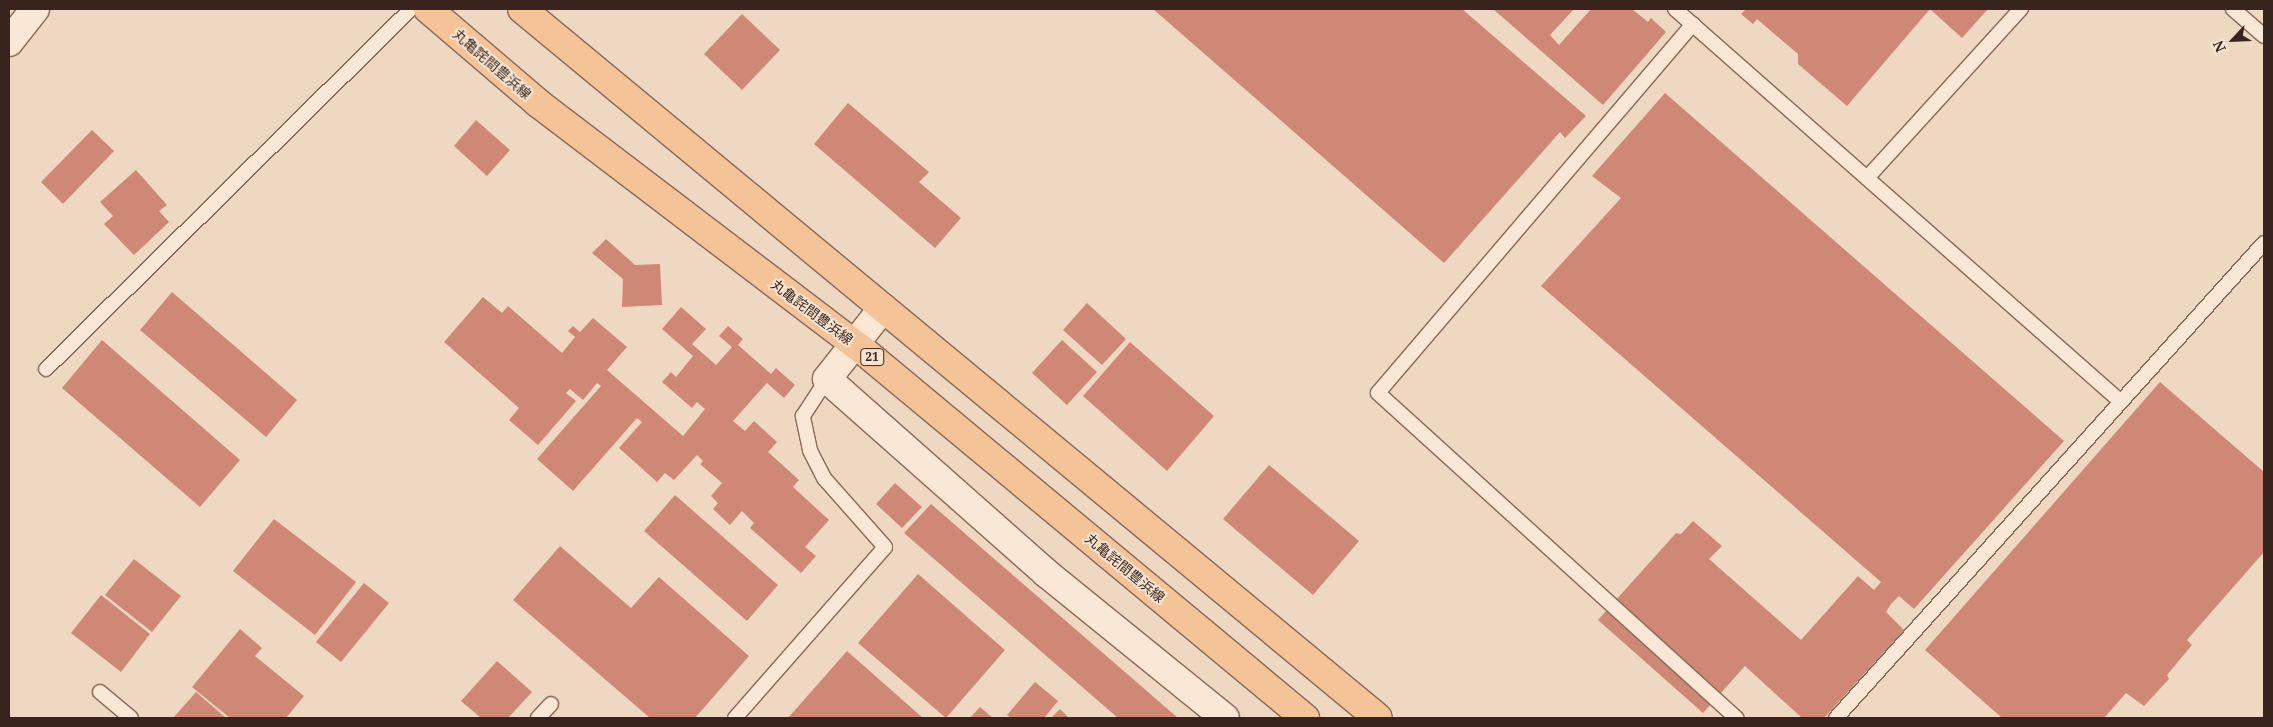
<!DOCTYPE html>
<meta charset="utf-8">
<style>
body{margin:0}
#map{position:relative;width:2273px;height:727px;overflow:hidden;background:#efd8c2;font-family:"Noto Serif","Noto Sans JP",serif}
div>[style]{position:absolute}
.building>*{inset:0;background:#cf8876}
.roads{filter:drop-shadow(1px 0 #8a6858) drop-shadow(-1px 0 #8a6858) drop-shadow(0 1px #8a6858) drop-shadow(0 -1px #8a6858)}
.service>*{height:14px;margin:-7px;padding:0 7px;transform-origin:7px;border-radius:7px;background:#fae7d5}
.minor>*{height:28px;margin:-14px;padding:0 14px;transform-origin:14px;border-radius:14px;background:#fae7d5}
.tertiary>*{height:28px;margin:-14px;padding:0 14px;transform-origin:14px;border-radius:14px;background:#fae7d5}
.primary>*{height:28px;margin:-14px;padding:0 14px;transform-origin:14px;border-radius:14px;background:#f4c398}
span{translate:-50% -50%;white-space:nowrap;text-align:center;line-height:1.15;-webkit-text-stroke:4px #f6e4d1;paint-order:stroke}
.shield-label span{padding:1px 4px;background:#f6e4d1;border:1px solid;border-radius:4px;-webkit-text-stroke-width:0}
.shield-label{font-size:12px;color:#39241d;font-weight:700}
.street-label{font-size:14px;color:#39241d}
.frame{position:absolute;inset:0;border:10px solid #39241d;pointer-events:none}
.north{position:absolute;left:2208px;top:15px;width:50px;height:50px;-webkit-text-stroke:4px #f6e4d1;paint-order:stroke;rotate:245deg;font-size:14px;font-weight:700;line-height:20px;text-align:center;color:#39241d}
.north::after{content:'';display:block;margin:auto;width:18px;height:22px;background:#39241d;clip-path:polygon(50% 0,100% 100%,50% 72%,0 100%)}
</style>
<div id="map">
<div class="building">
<i style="clip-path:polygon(1153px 9px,1462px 9px,1586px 116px,1565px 138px,1560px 132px,1444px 263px)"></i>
<i style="clip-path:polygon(1493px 9px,1574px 9px,1550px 35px,1559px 45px,1591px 9px,1632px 9px,1648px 22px,1651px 18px,1666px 32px,1603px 105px)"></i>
<i style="clip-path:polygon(1746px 9px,1930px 9px,1847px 106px,1798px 64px,1798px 54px,1757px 19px,1753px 24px,1741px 14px)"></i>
<i style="clip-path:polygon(1930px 9px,1988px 9px,1962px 38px)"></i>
<i style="clip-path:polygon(742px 14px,780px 50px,742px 90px,704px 54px)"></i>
<i style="clip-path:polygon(1665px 93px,2064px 441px,1914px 609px,1899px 596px,1891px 604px,1886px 612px,1904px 630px,1824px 718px,1802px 718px,1745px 666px,1703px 713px,1598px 620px,1676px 533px,1681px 534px,1693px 521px,1722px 546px,1709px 559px,1801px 640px,1858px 576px,1874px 590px,1881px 582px,1541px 286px,1621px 198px,1592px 176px)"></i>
<i style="clip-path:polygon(848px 103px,929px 172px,919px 182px,961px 218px,935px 248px,814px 144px)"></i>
<i style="clip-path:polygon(476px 120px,510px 150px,487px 176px,454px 146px)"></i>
<i style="clip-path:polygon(92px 130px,114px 151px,63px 204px,41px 182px)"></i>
<i style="clip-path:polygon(136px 170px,167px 205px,159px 211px,169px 222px,134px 255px,104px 224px,113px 216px,100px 202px)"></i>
<i style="clip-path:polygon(606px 239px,635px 265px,660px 264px,662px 305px,622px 307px,623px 279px,592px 253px)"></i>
<i style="clip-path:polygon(172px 292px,297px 400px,266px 437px,140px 330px)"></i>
<i style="clip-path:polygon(483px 297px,502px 313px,508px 306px,562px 353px,575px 337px,568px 331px,573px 326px,580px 332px,593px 318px,627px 347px,607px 370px,683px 436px,705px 409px,697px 402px,692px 408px,662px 382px,671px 372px,676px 377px,693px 356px,662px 329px,681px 307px,706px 329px,692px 344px,716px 365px,732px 347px,719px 336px,728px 326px,743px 339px,738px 345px,771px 374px,776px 368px,795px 385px,784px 398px,767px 383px,733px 421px,745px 431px,754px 421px,777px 442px,768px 452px,799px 480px,793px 487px,829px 520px,805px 547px,816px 556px,801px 573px,750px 528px,754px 523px,742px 511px,730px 525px,713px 509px,718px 503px,711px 496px,722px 483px,700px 464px,703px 461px,697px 455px,674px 480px,665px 473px,657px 482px,619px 448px,642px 422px,637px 418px,573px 491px,537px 459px,601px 386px,597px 383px,583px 400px,570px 389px,566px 393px,576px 401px,538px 445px,509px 420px,519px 408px,444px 342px)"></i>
<i style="clip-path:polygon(1087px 303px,1126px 339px,1102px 365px,1063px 330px)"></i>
<i style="clip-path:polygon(102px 340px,240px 460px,200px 507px,62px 388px)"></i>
<i style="clip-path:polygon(1062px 340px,1097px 372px,1067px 405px,1032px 373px)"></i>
<i style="clip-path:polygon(1130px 342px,1214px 416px,1167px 471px,1083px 396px)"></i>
<i style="clip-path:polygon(2160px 382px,2264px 472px,2264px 552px,2187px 640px,2192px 645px,2167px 675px,2169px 679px,2144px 706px,2126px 693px,2104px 718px,2002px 718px,1925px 650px)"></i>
<i style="clip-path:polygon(1269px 465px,1359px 541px,1313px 595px,1223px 519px)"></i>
<i style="clip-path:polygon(895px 483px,922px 507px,902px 528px,876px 504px)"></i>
<i style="clip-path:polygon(675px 495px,778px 585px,747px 621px,644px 531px)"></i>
<i style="clip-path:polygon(931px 504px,1178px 718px,1118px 718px,904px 533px)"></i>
<i style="clip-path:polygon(274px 519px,356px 582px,315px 635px,233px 571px)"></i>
<i style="clip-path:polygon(560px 546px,631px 608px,659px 577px,749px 656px,695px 718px,650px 718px,513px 600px)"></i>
<i style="clip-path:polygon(134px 559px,181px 596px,152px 632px,105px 595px)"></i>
<i style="clip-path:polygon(918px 574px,1005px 650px,946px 718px,858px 643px)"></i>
<i style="clip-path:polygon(364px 583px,389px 603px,341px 662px,316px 642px)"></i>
<i style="clip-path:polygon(101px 595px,150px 634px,121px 672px,71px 633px)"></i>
<i style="clip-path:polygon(240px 629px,262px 648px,255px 656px,304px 696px,286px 718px,230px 718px,192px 687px)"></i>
<i style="clip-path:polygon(847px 651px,923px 718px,788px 718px)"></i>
<i style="clip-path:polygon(497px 661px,532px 692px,508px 718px,481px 718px,461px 701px)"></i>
<i style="clip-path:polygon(1035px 682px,1058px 701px,1044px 718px,1011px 718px,1007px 715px)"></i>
<i style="clip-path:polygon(196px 692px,226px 718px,173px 718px)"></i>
<i style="clip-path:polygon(980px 707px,993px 718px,970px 718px)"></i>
<i style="clip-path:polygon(1060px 709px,1069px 718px,1051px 718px)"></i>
</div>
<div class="roads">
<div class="service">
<i style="left:1675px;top:9px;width:593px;rotate:41.38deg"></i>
<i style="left:2233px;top:9px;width:41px;rotate:41.1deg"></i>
<i style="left:1693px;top:24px;width:485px;rotate:130.5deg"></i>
<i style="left:1378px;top:393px;width:484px;rotate:42.2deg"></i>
<i style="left:1867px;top:178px;width:229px;rotate:-47.7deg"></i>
<i style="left:46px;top:369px;width:513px;rotate:-44.6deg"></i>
<i style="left:100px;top:692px;width:40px;rotate:40deg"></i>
<i style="left:538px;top:718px;width:19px;rotate:-47deg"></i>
<i style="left:735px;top:718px;width:227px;rotate:-48.7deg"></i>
<i style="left:885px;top:547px;width:92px;rotate:-131.5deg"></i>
<i style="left:824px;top:478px;width:31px;rotate:-117deg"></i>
<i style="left:810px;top:450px;width:35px;rotate:-102deg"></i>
<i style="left:803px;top:416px;width:44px;rotate:-57deg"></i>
<i style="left:1836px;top:718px;width:639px;rotate:-47.98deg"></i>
</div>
<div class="minor">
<i style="left:883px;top:308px;width:90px;rotate:128.3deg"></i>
<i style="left:827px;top:379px;width:293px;rotate:41.5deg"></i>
<i style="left:1046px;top:573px;width:230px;rotate:39deg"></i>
</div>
<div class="tertiary">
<i style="left:9px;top:42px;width:42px;rotate:-51.8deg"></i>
</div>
<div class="primary">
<i style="left:428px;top:9px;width:145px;rotate:40.5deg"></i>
<i style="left:538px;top:103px;width:405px;rotate:37.3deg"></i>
<i style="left:860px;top:348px;width:579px;rotate:39.74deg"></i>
<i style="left:522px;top:9px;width:1111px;rotate:39.63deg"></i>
</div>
</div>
<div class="shield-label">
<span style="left:872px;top:357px">21</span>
</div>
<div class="street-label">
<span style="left:492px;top:64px;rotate:41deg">丸亀詫間豊浜線</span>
<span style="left:812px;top:312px;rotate:37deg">丸亀詫間豊浜線</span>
<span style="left:1125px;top:568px;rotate:40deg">丸亀詫間豊浜線</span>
</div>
<div class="frame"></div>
<div class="north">N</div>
</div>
